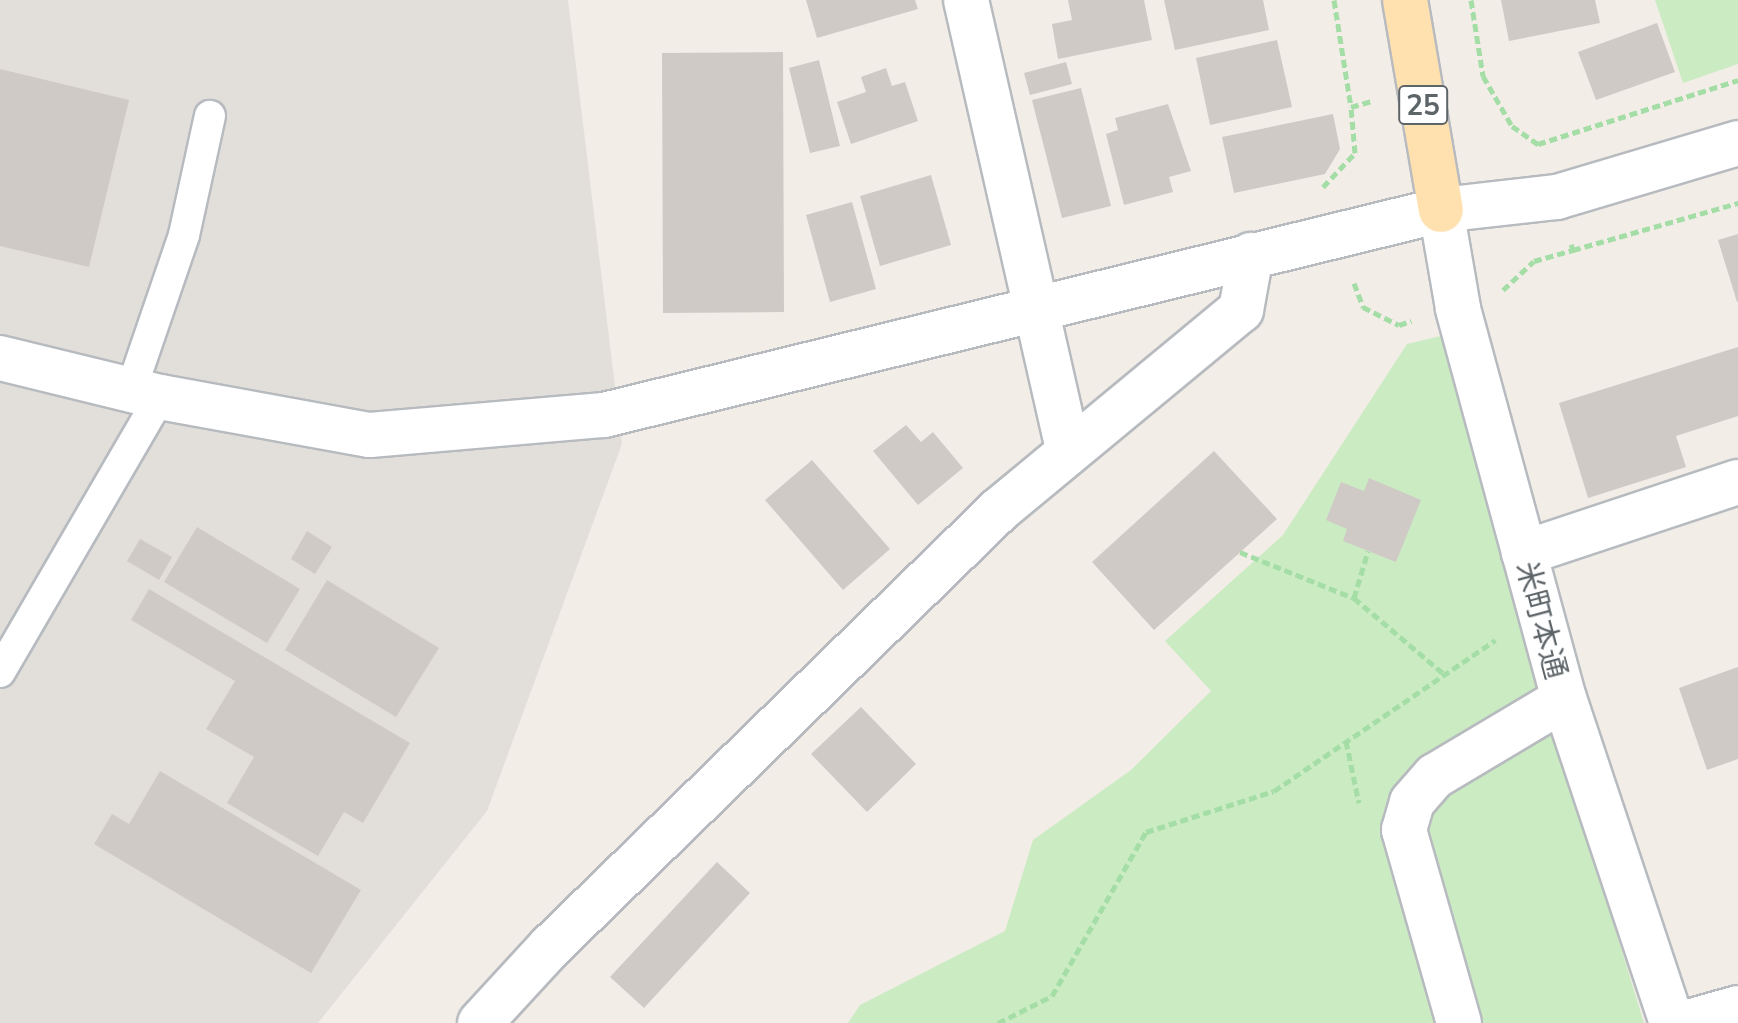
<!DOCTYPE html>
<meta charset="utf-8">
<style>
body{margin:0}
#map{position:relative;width:1738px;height:1023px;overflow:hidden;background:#f2ede7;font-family:Mulish,"Noto Sans JP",sans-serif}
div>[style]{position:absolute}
.industrial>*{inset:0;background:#e2dfdb}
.green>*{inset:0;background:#cbebc2}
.building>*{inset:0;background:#cfcac6}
.path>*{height:5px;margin-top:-2.5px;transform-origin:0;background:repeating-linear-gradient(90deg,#a4dea6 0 8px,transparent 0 12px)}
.roads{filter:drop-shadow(2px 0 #b7bbbf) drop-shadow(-2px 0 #b7bbbf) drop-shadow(0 2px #b7bbbf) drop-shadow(0 -2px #b7bbbf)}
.service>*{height:30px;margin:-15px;padding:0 15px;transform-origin:15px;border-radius:15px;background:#fff}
.minor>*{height:44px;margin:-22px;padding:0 22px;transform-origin:22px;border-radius:22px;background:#fff}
.tertiary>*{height:44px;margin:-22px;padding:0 22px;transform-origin:22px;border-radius:22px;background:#fff}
.primary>*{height:44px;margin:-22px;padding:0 22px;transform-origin:22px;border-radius:22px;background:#ffe0af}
span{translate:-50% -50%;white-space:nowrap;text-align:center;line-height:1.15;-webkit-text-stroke:6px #fff;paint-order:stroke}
.shield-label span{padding:2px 6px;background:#fff;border:2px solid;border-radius:6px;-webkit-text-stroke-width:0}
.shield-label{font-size:28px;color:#5e6569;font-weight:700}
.street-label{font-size:30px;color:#5e6569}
</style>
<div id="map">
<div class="industrial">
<i style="clip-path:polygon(0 0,568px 0,622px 444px,487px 811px,318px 1023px,0 1023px)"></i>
</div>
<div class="green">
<i style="clip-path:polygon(1655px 0,1738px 0,1738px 64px,1683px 83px)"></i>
<i style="clip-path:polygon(1445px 335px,1539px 681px,1644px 1023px,848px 1023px,860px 1005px,1005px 931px,1033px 840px,1131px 770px,1211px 691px,1165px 641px,1283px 535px,1407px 344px)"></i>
</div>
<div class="building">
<i style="clip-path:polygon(806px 0,915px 0,918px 9px,817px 38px)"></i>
<i style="clip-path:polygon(1068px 0,1144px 0,1152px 40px,1058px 59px,1052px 24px,1072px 20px)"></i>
<i style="clip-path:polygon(1164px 0,1263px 0,1269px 30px,1175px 50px)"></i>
<i style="clip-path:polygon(1501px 0,1595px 0,1600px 23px,1509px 41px)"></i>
<i style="clip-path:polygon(1657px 23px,1675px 72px,1596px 100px,1578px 52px)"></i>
<i style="clip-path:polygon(1277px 40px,1292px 107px,1210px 125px,1196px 58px)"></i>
<i style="clip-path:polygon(783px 52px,784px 312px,663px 313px,662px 53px)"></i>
<i style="clip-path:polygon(819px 60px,840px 146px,810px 153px,789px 68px)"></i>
<i style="clip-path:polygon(1066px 62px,1072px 84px,1030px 95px,1024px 73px)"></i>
<i style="clip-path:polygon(886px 68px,892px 86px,905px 82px,918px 121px,851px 144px,837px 102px,866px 92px,861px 77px)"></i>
<i style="clip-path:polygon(0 69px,129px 100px,89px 267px,0 246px)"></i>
<i style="clip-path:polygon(1081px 88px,1111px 206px,1062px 218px,1032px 100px)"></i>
<i style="clip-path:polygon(1168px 104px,1191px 171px,1169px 177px,1173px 192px,1124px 205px,1106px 134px,1118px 130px,1115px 118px)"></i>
<i style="clip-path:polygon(1333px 114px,1340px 149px,1325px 174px,1234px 193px,1222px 137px)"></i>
<i style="clip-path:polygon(931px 175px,951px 245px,880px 266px,860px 196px)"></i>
<i style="clip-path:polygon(852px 202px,876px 289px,830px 302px,806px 215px)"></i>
<i style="clip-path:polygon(1738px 234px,1738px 302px,1737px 302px,1718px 240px)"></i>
<i style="clip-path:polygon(1738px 347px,1738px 416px,1676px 436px,1686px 467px,1588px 498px,1559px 403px)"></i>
<i style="clip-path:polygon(906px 425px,921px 442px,933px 432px,963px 468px,918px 505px,873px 451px)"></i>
<i style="clip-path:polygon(1214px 451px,1277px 519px,1154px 630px,1092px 562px)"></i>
<i style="clip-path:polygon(812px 460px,890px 549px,843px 590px,765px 500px)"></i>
<i style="clip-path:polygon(1369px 478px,1421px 500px,1396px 562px,1343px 541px,1347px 529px,1326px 520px,1341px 482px,1364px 491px)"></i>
<i style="clip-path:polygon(197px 527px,300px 589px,267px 643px,164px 582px)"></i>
<i style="clip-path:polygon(307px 531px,332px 547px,315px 574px,291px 559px)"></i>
<i style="clip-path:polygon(140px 539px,172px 557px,159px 580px,127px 561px)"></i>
<i style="clip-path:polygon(327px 580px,439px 648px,396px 717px,285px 650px)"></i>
<i style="clip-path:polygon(149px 589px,410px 743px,363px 823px,344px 812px,318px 856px,227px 803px,254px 757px,206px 729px,235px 681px,131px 620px)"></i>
<i style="clip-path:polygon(1738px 667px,1738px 759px,1707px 770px,1679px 688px)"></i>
<i style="clip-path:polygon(861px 707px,916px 764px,867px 812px,811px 754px)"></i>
<i style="clip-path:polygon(160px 771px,361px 890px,311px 973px,94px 844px,112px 814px,129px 824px)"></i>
<i style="clip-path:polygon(717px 862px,750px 893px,644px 1008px,610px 977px)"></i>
</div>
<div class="path">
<i style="left:1334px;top:0;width:108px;rotate:81deg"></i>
<i style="left:1351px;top:107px;width:22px;rotate:-16deg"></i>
<i style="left:1471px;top:0;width:77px;rotate:81deg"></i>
<i style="left:1483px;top:76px;width:58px;rotate:59.9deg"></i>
<i style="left:1512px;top:126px;width:32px;rotate:35deg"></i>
<i style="left:1538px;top:144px;width:210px;rotate:-17.7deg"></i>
<i style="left:1323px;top:187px;width:47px;rotate:-46.7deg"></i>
<i style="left:1355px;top:153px;width:46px;rotate:-95deg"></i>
<i style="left:1573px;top:250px;width:172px;rotate:-15.9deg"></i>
<i style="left:1354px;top:283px;width:26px;rotate:69deg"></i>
<i style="left:1363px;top:307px;width:40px;rotate:26.6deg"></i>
<i style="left:1399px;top:325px;width:13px;rotate:-18deg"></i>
<i style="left:1503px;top:290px;width:42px;rotate:-43.1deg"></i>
<i style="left:1534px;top:261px;width:41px;rotate:-15.8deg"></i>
<i style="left:1573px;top:250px;width:6px;rotate:-108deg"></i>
<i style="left:1240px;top:552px;width:123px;rotate:22deg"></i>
<i style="left:1354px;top:598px;width:118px;rotate:40.2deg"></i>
<i style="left:1354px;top:598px;width:49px;rotate:-73.4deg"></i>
<i style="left:1346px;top:741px;width:63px;rotate:78.2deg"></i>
<i style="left:998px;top:1023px;width:60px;rotate:-26.6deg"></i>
<i style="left:1052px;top:996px;width:189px;rotate:-60.2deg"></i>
<i style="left:1146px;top:832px;width:134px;rotate:-17.8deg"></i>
<i style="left:1274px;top:791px;width:268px;rotate:-34.3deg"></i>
</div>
<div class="roads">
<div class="service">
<i style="left:131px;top:390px;width:164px;rotate:-71.1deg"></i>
<i style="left:184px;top:235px;width:122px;rotate:-77.7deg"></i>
<i style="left:0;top:672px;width:318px;rotate:-59.8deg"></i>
</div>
<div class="minor">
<i style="left:966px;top:0;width:460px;rotate:77.2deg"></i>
<i style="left:0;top:358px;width:165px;rotate:13.7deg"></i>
<i style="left:160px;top:397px;width:213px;rotate:10.3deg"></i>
<i style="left:370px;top:435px;width:235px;rotate:-4.9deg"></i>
<i style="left:604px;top:415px;width:862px;rotate:-13.76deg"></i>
<i style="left:1524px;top:553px;width:225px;rotate:-18.4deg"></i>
<i style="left:480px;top:1023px;width:103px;rotate:-47.4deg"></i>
<i style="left:550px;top:947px;width:627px;rotate:-44.22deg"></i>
<i style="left:999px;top:510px;width:314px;rotate:-39.6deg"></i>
<i style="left:1241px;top:310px;width:56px;rotate:-79.7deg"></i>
<i style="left:1459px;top:1023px;width:201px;rotate:-105.9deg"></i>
<i style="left:1404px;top:830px;width:29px;rotate:-74deg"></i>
<i style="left:1412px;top:802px;width:35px;rotate:-49deg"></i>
<i style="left:1435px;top:776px;width:150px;rotate:-30.8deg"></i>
<i style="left:1685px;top:1023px;width:55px;rotate:-15.8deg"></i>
</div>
<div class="tertiary">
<i style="left:1672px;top:1023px;width:342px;rotate:-108.4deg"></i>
<i style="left:1564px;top:699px;width:405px;rotate:-105.2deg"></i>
<i style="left:1458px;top:308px;width:99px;rotate:-99.8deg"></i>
<i style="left:1441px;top:210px;width:117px;rotate:-6.4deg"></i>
<i style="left:1557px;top:197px;width:189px;rotate:-16.6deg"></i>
</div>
<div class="primary">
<i style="left:1405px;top:0;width:213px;rotate:80.3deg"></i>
</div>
</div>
<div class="shield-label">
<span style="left:1423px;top:105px">25</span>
</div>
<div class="street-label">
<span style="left:1542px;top:620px;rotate:75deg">米町本通</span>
</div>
</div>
